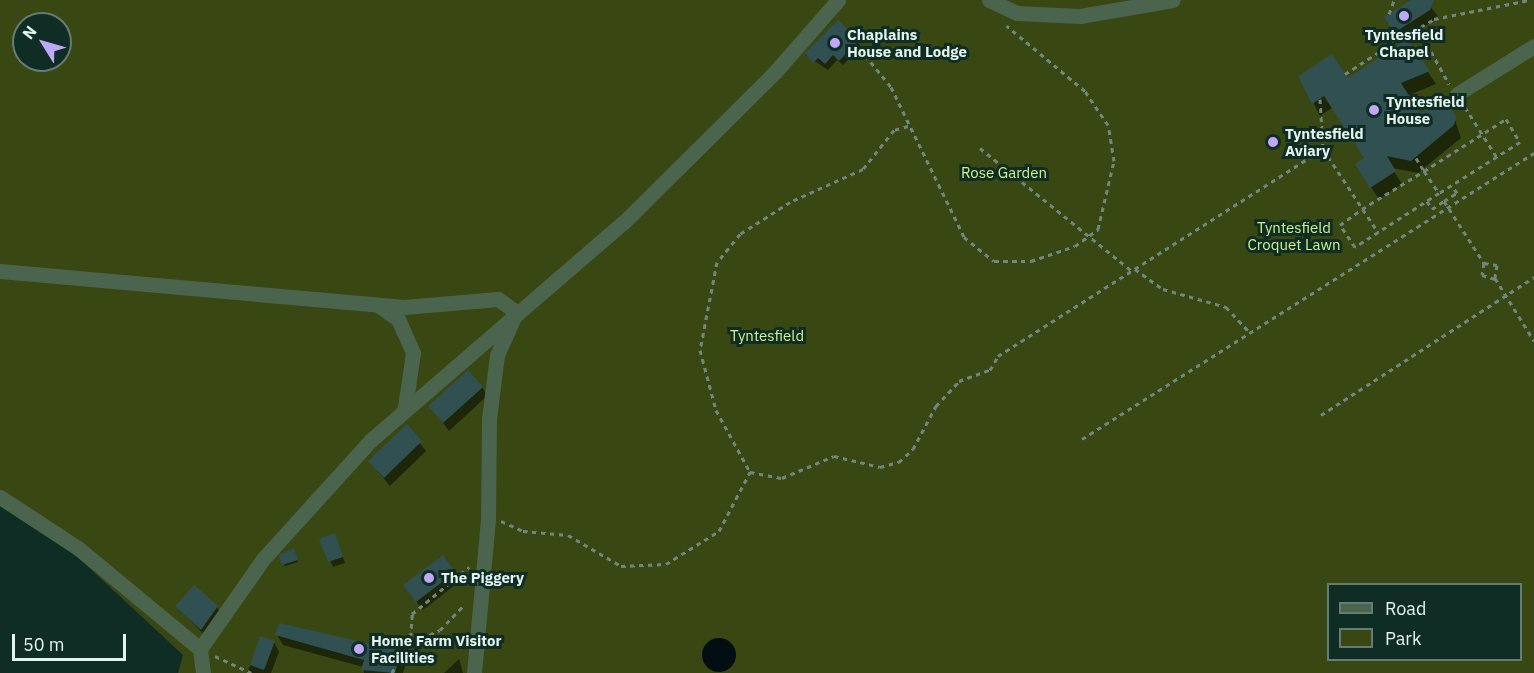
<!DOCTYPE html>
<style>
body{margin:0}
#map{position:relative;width:1534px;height:673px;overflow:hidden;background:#102d25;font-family:"IBM Plex Sans",sans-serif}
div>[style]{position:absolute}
.green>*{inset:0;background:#394812}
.water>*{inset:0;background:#030e13}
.round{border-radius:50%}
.shadow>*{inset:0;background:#0007}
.building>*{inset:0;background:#305051}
.path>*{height:3px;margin-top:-1.5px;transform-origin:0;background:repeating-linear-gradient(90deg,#708780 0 4.5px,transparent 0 9px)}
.minor>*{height:15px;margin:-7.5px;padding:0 7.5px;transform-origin:7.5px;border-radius:7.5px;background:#4a644d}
.dots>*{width:16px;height:16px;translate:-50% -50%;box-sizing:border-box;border:3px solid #102d25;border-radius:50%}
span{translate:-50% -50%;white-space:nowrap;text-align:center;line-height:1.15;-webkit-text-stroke:6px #102d25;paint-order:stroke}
.poi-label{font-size:15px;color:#e3f3ed;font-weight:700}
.left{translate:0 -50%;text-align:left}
.park-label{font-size:15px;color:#d1f288}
.legend{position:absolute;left:1327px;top:583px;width:195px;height:78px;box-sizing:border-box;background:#102d25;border:2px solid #647c75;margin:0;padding:8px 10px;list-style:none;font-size:18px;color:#e3f3ed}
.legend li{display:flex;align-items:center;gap:12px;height:30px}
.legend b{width:30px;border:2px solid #647c75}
.north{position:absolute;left:12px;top:12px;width:60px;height:60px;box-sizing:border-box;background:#102d25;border:2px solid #647c75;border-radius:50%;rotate:307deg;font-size:16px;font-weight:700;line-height:24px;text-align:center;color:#e3f3ed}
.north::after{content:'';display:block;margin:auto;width:21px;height:27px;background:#bda9f5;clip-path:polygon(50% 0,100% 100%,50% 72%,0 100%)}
.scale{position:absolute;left:12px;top:634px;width:114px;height:27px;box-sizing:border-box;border:3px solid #e3f3ed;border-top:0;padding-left:8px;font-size:18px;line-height:21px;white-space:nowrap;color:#e3f3ed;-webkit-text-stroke:4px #102d25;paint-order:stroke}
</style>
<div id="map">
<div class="green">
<i style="clip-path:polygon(evenodd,0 0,1534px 0,1534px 673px,178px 673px,183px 655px,54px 535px,0 504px,0 0,24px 24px,60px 24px,60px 60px,24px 60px,24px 24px,0 0,1328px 584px,1520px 584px,1520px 660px,1328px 660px,1328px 584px)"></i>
</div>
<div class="water">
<i class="round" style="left:702px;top:638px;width:34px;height:34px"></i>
</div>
<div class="shadow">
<i style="clip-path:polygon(1414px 0,1425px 0,1438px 16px,1407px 41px,1436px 84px,1407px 96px,1420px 115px,1454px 117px,1461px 138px,1418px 173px,1392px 168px,1402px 184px,1379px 199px,1364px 177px,1366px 159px,1332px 108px,1320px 116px,1300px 76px,1347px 80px,1402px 44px,1393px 30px)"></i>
<i style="clip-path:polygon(838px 22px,861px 47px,843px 65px,837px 60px,828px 70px,806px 55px)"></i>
<i style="clip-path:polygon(482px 387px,487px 396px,449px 431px,430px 406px)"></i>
<i style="clip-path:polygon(407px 427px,426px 451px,390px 486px,370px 462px)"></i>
<i style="clip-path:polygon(321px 540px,337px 541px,345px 563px,333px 567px)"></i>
<i style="clip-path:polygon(295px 552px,298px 562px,285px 566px,283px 564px)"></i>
<i style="clip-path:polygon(454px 573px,459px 582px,423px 610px,411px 595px)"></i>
<i style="clip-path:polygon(177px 606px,217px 607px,222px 617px,207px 638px)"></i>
<i style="clip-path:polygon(277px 635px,400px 653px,406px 663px,403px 673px,364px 673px,363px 667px,283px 645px)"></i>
<i style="clip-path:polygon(261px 638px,274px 642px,279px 652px,271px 673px,247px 673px)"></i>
<i style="clip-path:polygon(459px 659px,463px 673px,444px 673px)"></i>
</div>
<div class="building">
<i style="clip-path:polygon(1411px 0,1434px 0,1430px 10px,1394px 33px,1384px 17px)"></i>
<i style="clip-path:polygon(838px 20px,859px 40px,839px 61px,833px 55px,825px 64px,818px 58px,813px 63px,805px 53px)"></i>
<i style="clip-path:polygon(1407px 39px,1430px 71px,1401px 83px,1420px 113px,1444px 98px,1456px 117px,1454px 125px,1411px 161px,1387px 156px,1396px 171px,1370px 188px,1355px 164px,1364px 158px,1324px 96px,1312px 104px,1298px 76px,1332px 54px,1348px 78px)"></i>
<i style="clip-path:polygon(468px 370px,483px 387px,443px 423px,428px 406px)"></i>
<i style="clip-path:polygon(407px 424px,422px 441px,384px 478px,368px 461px)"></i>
<i style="clip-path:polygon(335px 533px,343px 557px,328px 562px,319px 539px)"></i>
<i style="clip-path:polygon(294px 548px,298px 560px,282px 565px,279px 555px)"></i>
<i style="clip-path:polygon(443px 555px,455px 572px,416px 602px,403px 585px)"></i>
<i style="clip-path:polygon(194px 585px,218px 606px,201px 630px,175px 606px)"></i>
<i style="clip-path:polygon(279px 623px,401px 651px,395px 673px,361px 670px,364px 660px,275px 635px)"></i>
<i style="clip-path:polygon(260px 636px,275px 641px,264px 670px,250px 665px)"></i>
</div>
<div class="path">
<i style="left:1389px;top:14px;width:15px;rotate:-70deg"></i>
<i style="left:1418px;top:28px;width:64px;rotate:61deg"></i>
<i style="left:1405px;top:36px;width:34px;rotate:-30deg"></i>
<i style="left:1434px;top:19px;width:97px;rotate:-11.3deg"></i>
<i style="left:865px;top:55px;width:41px;rotate:50.9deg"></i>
<i style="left:891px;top:87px;width:167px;rotate:64deg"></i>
<i style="left:964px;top:237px;width:38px;rotate:39deg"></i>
<i style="left:994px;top:261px;width:37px"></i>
<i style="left:1031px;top:261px;width:46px;rotate:-18.8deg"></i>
<i style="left:1075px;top:246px;width:29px;rotate:-36deg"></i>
<i style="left:1098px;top:229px;width:70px;rotate:-76.8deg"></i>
<i style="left:1114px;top:161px;width:36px;rotate:-99deg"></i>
<i style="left:1108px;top:125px;width:41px;rotate:-124.1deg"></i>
<i style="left:1085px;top:91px;width:102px;rotate:-140.2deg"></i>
<i style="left:1345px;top:74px;width:64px;rotate:-32.9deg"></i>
<i style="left:1320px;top:99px;width:50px;rotate:86.6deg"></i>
<i style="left:1465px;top:107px;width:58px;rotate:57.7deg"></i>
<i style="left:908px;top:126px;width:15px;rotate:164deg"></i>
<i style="left:894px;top:130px;width:50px;rotate:128.5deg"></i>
<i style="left:863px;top:169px;width:80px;rotate:155.7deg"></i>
<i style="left:790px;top:202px;width:59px;rotate:147.4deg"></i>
<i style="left:740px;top:234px;width:36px;rotate:129deg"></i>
<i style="left:717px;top:262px;width:90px;rotate:100.9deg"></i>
<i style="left:700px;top:350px;width:62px;rotate:75.1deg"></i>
<i style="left:716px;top:410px;width:71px;rotate:61.3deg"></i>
<i style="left:750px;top:472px;width:33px;rotate:11deg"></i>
<i style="left:782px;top:478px;width:56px;rotate:-22.9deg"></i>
<i style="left:834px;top:456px;width:47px;rotate:13.4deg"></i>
<i style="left:880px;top:467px;width:20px;rotate:-15deg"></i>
<i style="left:899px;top:462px;width:19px;rotate:-43deg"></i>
<i style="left:913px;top:449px;width:49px;rotate:-61.9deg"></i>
<i style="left:936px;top:406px;width:34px;rotate:-47deg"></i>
<i style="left:959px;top:381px;width:33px;rotate:-20deg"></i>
<i style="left:990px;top:370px;width:16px;rotate:-60deg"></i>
<i style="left:998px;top:356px;width:385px;rotate:-32.5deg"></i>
<i style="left:1323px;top:149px;width:100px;rotate:56.5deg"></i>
<i style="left:980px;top:148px;width:196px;rotate:39deg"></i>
<i style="left:1416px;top:158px;width:15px;rotate:58deg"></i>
<i style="left:1424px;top:171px;width:27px;rotate:56deg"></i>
<i style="left:1439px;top:193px;width:100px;rotate:147.3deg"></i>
<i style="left:1355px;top:247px;width:27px;rotate:-124deg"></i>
<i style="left:1340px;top:225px;width:27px;rotate:-36deg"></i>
<i style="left:1362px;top:209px;width:73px;rotate:-31.5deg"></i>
<i style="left:1424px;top:171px;width:97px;rotate:-32.4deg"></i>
<i style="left:1506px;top:119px;width:27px;rotate:59deg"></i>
<i style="left:1520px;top:142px;width:96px;rotate:147.8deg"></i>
<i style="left:1427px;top:201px;width:9px;rotate:58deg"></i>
<i style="left:1432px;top:209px;width:14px;rotate:-34deg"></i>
<i style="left:1444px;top:201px;width:15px;rotate:-32deg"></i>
<i style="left:1457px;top:193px;width:9px;rotate:-122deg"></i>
<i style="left:1444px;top:201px;width:74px;rotate:57.2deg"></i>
<i style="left:1484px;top:263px;width:13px;rotate:9deg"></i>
<i style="left:1497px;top:265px;width:13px;rotate:99deg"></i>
<i style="left:1484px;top:263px;width:12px;rotate:99deg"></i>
<i style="left:1482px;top:275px;width:14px;rotate:17deg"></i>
<i style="left:1135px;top:269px;width:34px;rotate:36deg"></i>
<i style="left:1163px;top:289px;width:66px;rotate:15.9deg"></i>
<i style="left:1226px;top:307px;width:34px;rotate:47deg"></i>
<i style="left:1495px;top:278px;width:74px;rotate:58.2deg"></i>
<i style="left:1321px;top:415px;width:254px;rotate:-32.9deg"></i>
<i style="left:1082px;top:439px;width:535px;rotate:-32.32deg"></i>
<i style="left:501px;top:521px;width:24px;rotate:24deg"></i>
<i style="left:523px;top:531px;width:45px;rotate:5.1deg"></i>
<i style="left:568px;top:535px;width:61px;rotate:30.3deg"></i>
<i style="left:621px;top:566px;width:45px;rotate:-2.5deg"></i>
<i style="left:666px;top:564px;width:62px;rotate:-31.9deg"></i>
<i style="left:719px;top:531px;width:67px;rotate:-62.3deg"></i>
<i style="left:410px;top:646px;width:32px;rotate:-86deg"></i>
<i style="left:412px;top:614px;width:74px;rotate:-39.5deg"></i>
<i style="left:397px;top:650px;width:47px;rotate:-24.9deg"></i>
<i style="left:440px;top:630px;width:35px;rotate:-46deg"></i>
<i style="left:215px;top:656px;width:40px;rotate:25deg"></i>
<i style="left:392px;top:673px;width:28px;rotate:-64deg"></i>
</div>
<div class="minor">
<i style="left:989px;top:0;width:31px;rotate:25deg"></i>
<i style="left:1017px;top:13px;width:63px;rotate:2.7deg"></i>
<i style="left:1080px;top:16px;width:94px;rotate:-9.8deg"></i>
<i style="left:1457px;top:94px;width:91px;rotate:-31.9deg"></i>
<i style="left:0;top:271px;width:406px;rotate:5.1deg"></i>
<i style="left:404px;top:307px;width:94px;rotate:-4.9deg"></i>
<i style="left:498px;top:299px;width:22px;rotate:36deg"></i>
<i style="left:378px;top:305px;width:24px;rotate:35deg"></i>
<i style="left:398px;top:319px;width:37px;rotate:66deg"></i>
<i style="left:413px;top:353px;width:55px;rotate:98.4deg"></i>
<i style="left:0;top:497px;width:93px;rotate:33.2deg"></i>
<i style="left:78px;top:548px;width:158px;rotate:39.6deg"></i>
<i style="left:203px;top:673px;width:24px;rotate:-97deg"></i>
<i style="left:200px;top:649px;width:110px;rotate:-55deg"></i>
<i style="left:263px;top:559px;width:161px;rotate:-47.8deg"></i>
<i style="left:371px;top:440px;width:334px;rotate:-40.8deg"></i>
<i style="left:624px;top:222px;width:213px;rotate:-44.8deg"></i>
<i style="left:775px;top:72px;width:96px;rotate:-48.8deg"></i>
<i style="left:474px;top:673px;width:155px;rotate:-84.8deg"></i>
<i style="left:488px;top:519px;width:100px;rotate:-89.4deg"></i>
<i style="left:489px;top:419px;width:64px;rotate:-82.9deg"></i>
<i style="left:497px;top:355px;width:42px;rotate:-65.9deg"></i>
</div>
<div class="dots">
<i style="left:1404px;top:16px;background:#bda9f5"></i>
<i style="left:835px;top:43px;background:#bda9f5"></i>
<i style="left:1374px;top:110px;background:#bda9f5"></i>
<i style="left:1273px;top:142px;background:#bda9f5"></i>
<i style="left:429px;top:578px;background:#bda9f5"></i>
<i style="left:359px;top:649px;background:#bda9f5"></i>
</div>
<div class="poi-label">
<span class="left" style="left:847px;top:43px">Chaplains<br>House and Lodge</span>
<span style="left:1404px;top:43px">Tyntesfield<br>Chapel</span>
<span class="left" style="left:1386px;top:110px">Tyntesfield<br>House</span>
<span class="left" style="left:1285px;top:142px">Tyntesfield<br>Aviary</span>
<span class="left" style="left:441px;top:578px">The Piggery</span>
<span class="left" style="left:371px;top:649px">Home Farm Visitor<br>Facilities</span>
</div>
<div class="park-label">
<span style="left:1004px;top:173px">Rose Garden</span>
<span style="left:1294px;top:236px">Tyntesfield<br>Croquet Lawn</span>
<span style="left:767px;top:336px">Tyntesfield</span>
</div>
<ul class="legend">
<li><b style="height:8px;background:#4a644d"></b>Road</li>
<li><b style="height:16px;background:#394812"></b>Park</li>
</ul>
<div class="north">N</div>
<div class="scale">50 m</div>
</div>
